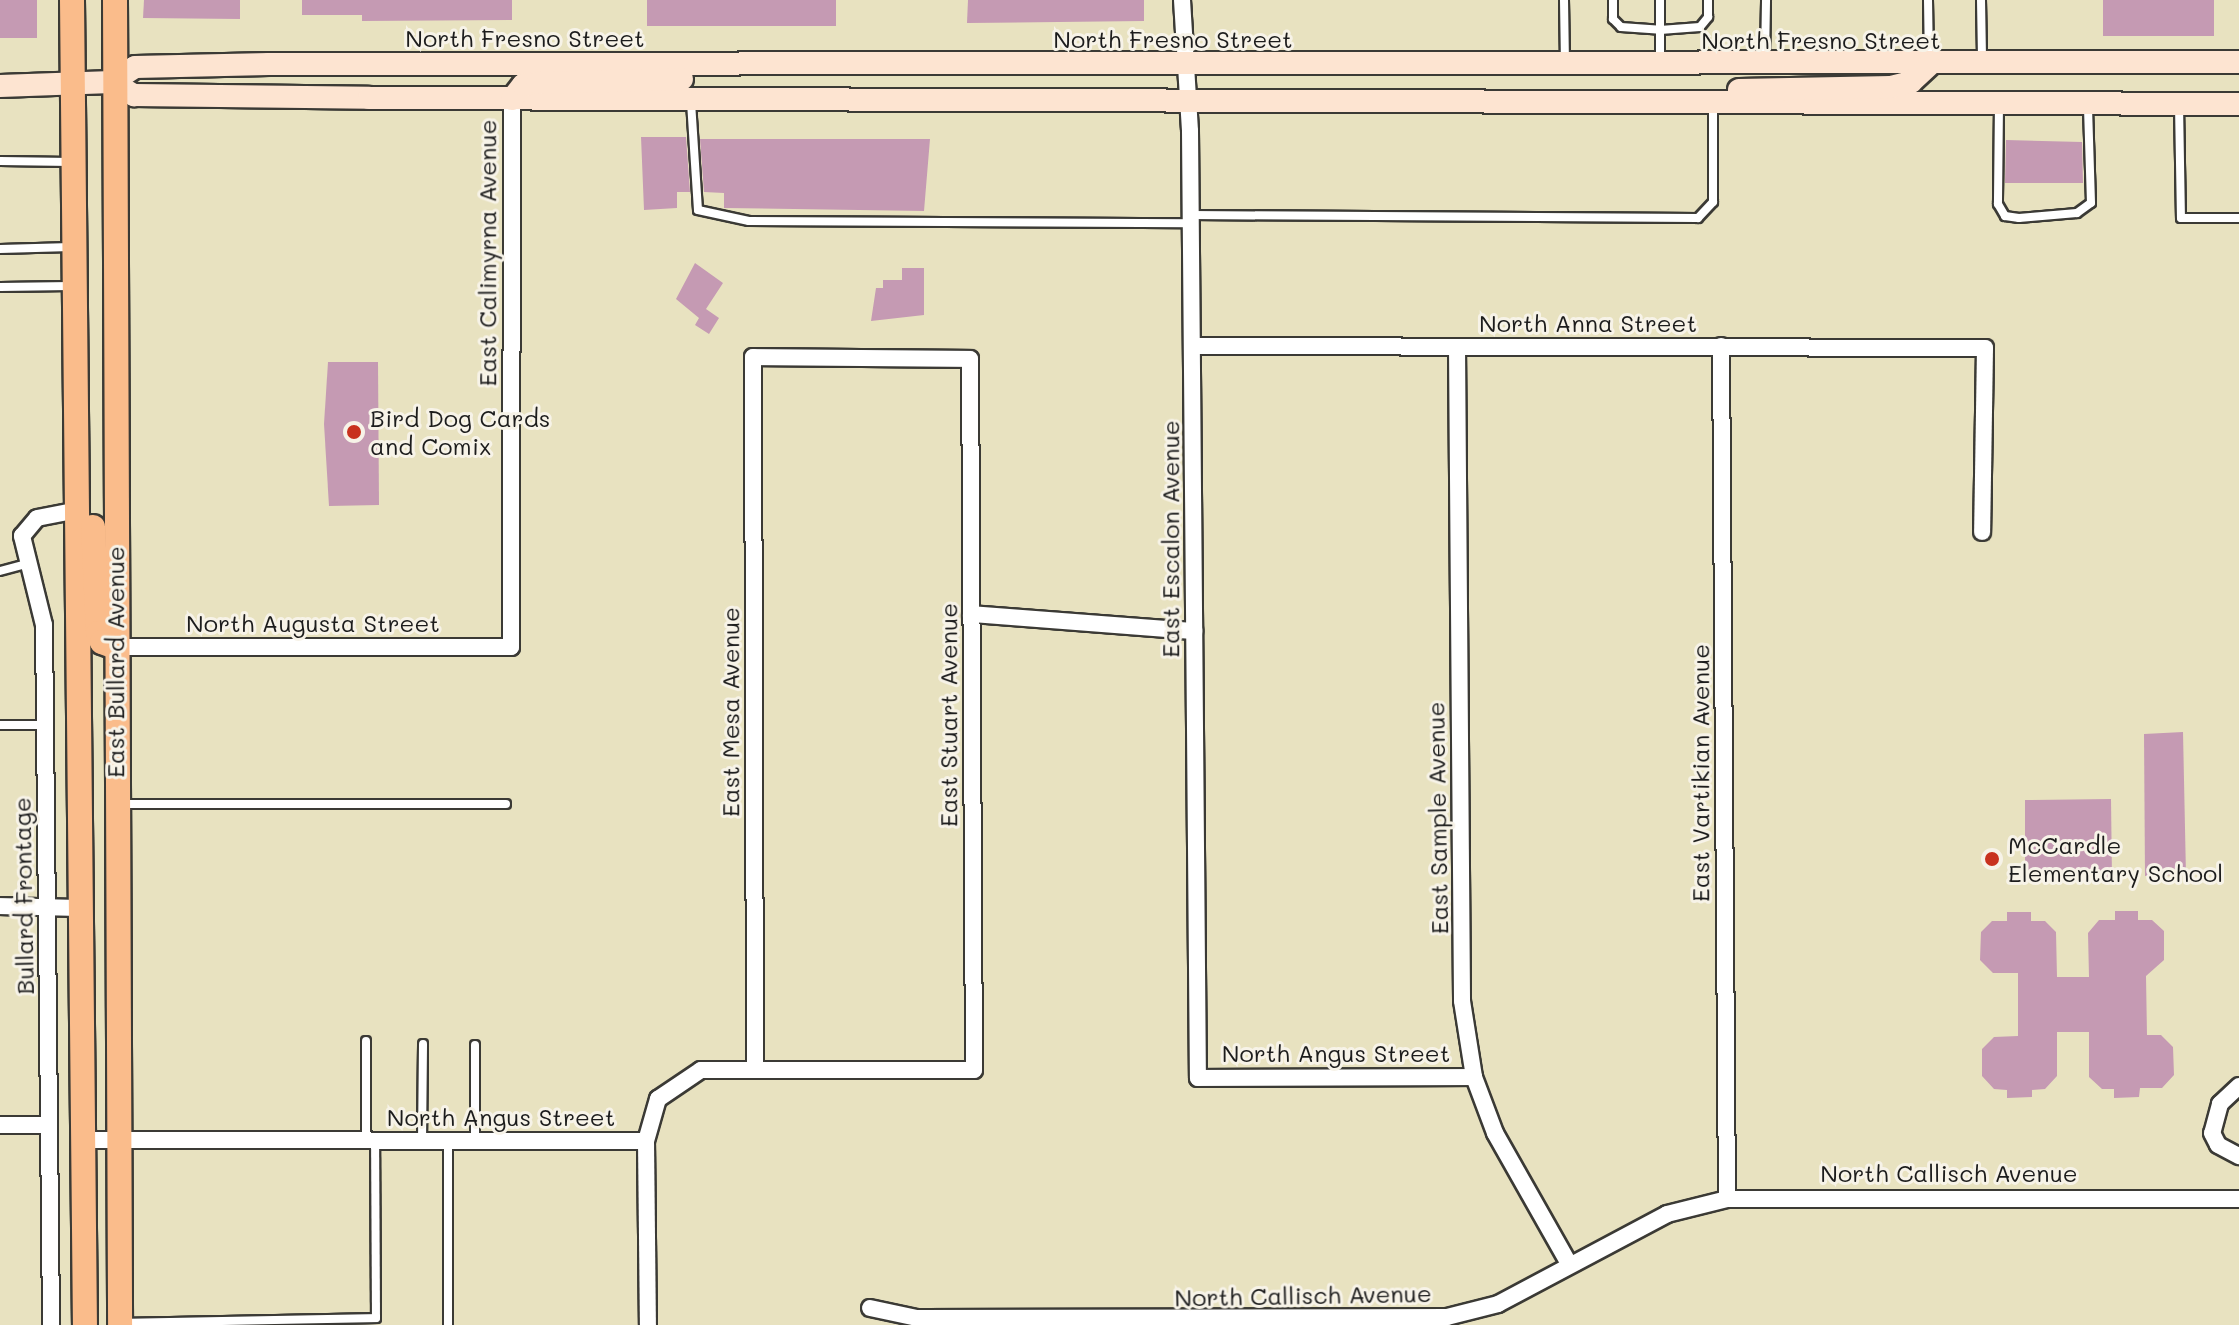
<!DOCTYPE html>
<style>
body{margin:0}
#map{position:relative;width:2239px;height:1325px;overflow:hidden;background:#e8e2c0;font-family:Mali,sans-serif}
div>[style]{position:absolute}
.building>*{inset:0;background:#c59ab3}
.roads{filter:drop-shadow(2px 0 #3b3a35) drop-shadow(-2px 0 #3b3a35) drop-shadow(0 2px #3b3a35) drop-shadow(0 -2px #3b3a35)}
.lane>*{height:8px;margin:-4px;padding:0 4px;transform-origin:4px;border-radius:4px;background:#fff}
.street>*{height:16px;margin:-8px;padding:0 8px;transform-origin:8px;border-radius:8px;background:#fff}
.secondary>*{height:22px;margin:-11px;padding:0 11px;transform-origin:11px;border-radius:11px;background:#fde4d1}
.primary>*{height:24px;margin:-12px;padding:0 12px;transform-origin:12px;border-radius:12px;background:#fabc8b}
.dots>*{width:22px;height:22px;translate:-50% -50%;box-sizing:border-box;border:4px solid #f7f3e8;border-radius:50%}
span{translate:-50% -50%;white-space:nowrap;text-align:center;line-height:1.15;-webkit-text-stroke:6px #f7f3e8;paint-order:stroke}
.street-label{font-size:24px;color:#1c1c1c}
.poi-label{font-size:24px;color:#1c1c1c}
.left{translate:0 -50%;text-align:left}
</style>
<div id="map">
<div class="building">
<i style="clip-path:polygon(0 0,37px 0,37px 38px,0 38px)"></i>
<i style="clip-path:polygon(144px 0,240px 0,240px 19px,143px 18px)"></i>
<i style="clip-path:polygon(302px 0,512px 0,512px 20px,362px 21px,362px 15px,302px 15px)"></i>
<i style="clip-path:polygon(647px 0,836px 0,836px 26px,647px 26px)"></i>
<i style="clip-path:polygon(968px 0,1144px 0,1144px 21px,967px 23px)"></i>
<i style="clip-path:polygon(2103px 0,2214px 0,2214px 36px,2103px 36px)"></i>
<i style="clip-path:polygon(641px 137px,686px 137px,690px 192px,677px 192px,677px 208px,644px 210px)"></i>
<i style="clip-path:polygon(700px 139px,930px 139px,924px 211px,724px 208px,724px 193px,704px 192px)"></i>
<i style="clip-path:polygon(2006px 140px,2082px 142px,2083px 183px,2005px 183px)"></i>
<i style="clip-path:polygon(695px 263px,723px 283px,706px 309px,719px 318px,709px 334px,695px 325px,699px 318px,676px 299px)"></i>
<i style="clip-path:polygon(902px 268px,924px 268px,924px 315px,871px 321px,876px 288px,883px 288px,883px 280px,902px 280px)"></i>
<i style="clip-path:polygon(328px 362px,378px 362px,379px 505px,329px 506px,324px 424px)"></i>
<i style="clip-path:polygon(2183px 732px,2186px 875px,2145px 876px,2144px 734px)"></i>
<i style="clip-path:polygon(2111px 799px,2112px 879px,2025px 880px,2025px 800px)"></i>
<i style="clip-path:polygon(2115px 911px,2138px 911px,2138px 920px,2152px 920px,2164px 931px,2164px 960px,2146px 976px,2147px 1035px,2161px 1035px,2173px 1047px,2174px 1075px,2162px 1088px,2140px 1088px,2139px 1097px,2114px 1098px,2114px 1089px,2102px 1089px,2089px 1077px,2089px 1032px,2057px 1032px,2057px 1076px,2045px 1089px,2032px 1090px,2032px 1097px,2007px 1098px,2007px 1090px,1994px 1089px,1982px 1076px,1982px 1049px,1994px 1037px,2018px 1036px,2018px 973px,1993px 973px,1980px 960px,1981px 932px,1992px 921px,2007px 921px,2007px 912px,2031px 912px,2031px 921px,2045px 921px,2056px 932px,2057px 977px,2089px 977px,2088px 933px,2099px 920px,2115px 920px)"></i>
</div>
<div class="roads">
<div class="lane">
<i style="left:1564px;top:0;width:61px;rotate:89.1deg"></i>
<i style="left:1613px;top:0;width:19px;rotate:90deg"></i>
<i style="left:1613px;top:19px;width:11px;rotate:45deg"></i>
<i style="left:1621px;top:27px;width:39px;rotate:4deg"></i>
<i style="left:1660px;top:30px;width:40px;rotate:-4.3deg"></i>
<i style="left:1700px;top:27px;width:13px;rotate:-51deg"></i>
<i style="left:1708px;top:17px;width:17px;rotate:-90deg"></i>
<i style="left:1928px;top:0;width:61px;rotate:89.1deg"></i>
<i style="left:1981px;top:0;width:60px;rotate:89deg"></i>
<i style="left:1765px;top:59px;width:59px;rotate:-89deg"></i>
<i style="left:1660px;top:61px;width:61px;rotate:-90deg"></i>
<i style="left:691px;top:102px;width:108px;rotate:86.3deg"></i>
<i style="left:698px;top:210px;width:52px;rotate:12.2deg"></i>
<i style="left:749px;top:221px;width:441px;rotate:0.3deg"></i>
<i style="left:1999px;top:104px;width:100px;rotate:90.6deg"></i>
<i style="left:1998px;top:204px;width:14px;rotate:60deg"></i>
<i style="left:2005px;top:216px;width:14px;rotate:8deg"></i>
<i style="left:2019px;top:218px;width:58px;rotate:-4.9deg"></i>
<i style="left:2077px;top:213px;width:17px;rotate:-36deg"></i>
<i style="left:2091px;top:203px;width:98px;rotate:-91.8deg"></i>
<i style="left:2179px;top:105px;width:113px;rotate:89deg"></i>
<i style="left:2181px;top:218px;width:58px"></i>
<i style="left:0;top:161px;width:71px;rotate:0.8deg"></i>
<i style="left:1191px;top:215px;width:507px;rotate:0.34deg"></i>
<i style="left:1698px;top:218px;width:22px;rotate:-47deg"></i>
<i style="left:1713px;top:202px;width:99px;rotate:-90deg"></i>
<i style="left:0;top:249px;width:71px;rotate:-1.6deg"></i>
<i style="left:0;top:287px;width:71px;rotate:-0.8deg"></i>
<i style="left:0;top:571px;width:28px;rotate:-15deg"></i>
<i style="left:0;top:725px;width:45px"></i>
<i style="left:121px;top:804px;width:385px"></i>
<i style="left:366px;top:1041px;width:100px;rotate:90deg"></i>
<i style="left:475px;top:1045px;width:97px;rotate:90deg"></i>
<i style="left:422px;top:1141px;width:97px;rotate:-89.4deg"></i>
<i style="left:448px;top:1142px;width:183px;rotate:90deg"></i>
<i style="left:121px;top:1323px;width:255px;rotate:-1.1deg"></i>
<i style="left:376px;top:1318px;width:176px;rotate:-90.3deg"></i>
</div>
<div class="street">
<i style="left:1182px;top:0;width:131px;rotate:86.5deg"></i>
<i style="left:1190px;top:131px;width:947px;rotate:89.52deg"></i>
<i style="left:1198px;top:1078px;width:276px;rotate:-0.2deg"></i>
<i style="left:1192px;top:346px;width:793px;rotate:0.14deg"></i>
<i style="left:1985px;top:348px;width:184px;rotate:90.9deg"></i>
<i style="left:1721px;top:346px;width:853px;rotate:89.6deg"></i>
<i style="left:1457px;top:347px;width:654px;rotate:89.56deg"></i>
<i style="left:1462px;top:1001px;width:77px;rotate:81deg"></i>
<i style="left:1474px;top:1077px;width:60px;rotate:69.4deg"></i>
<i style="left:1495px;top:1133px;width:150px;rotate:60.5deg"></i>
<i style="left:971px;top:614px;width:224px;rotate:4.4deg"></i>
<i style="left:115px;top:647px;width:396px"></i>
<i style="left:511px;top:647px;width:548px;rotate:-89.9deg"></i>
<i style="left:0;top:906px;width:81px;rotate:1.4deg"></i>
<i style="left:2239px;top:1086px;width:26px;rotate:137deg"></i>
<i style="left:2220px;top:1104px;width:30px;rotate:105deg"></i>
<i style="left:2212px;top:1133px;width:13px;rotate:63deg"></i>
<i style="left:2218px;top:1145px;width:24px;rotate:28deg"></i>
<i style="left:0;top:1125px;width:49px"></i>
<i style="left:83px;top:1140px;width:563px;rotate:0.1deg"></i>
<i style="left:646px;top:1141px;width:44px;rotate:-74.1deg"></i>
<i style="left:658px;top:1099px;width:52px;rotate:-34deg"></i>
<i style="left:701px;top:1070px;width:273px"></i>
<i style="left:974px;top:1070px;width:711px;rotate:-90.32deg"></i>
<i style="left:970px;top:359px;width:217px;rotate:-179.5deg"></i>
<i style="left:753px;top:357px;width:710px;rotate:89.84deg"></i>
<i style="left:646px;top:1141px;width:184px;rotate:89.4deg"></i>
<i style="left:870px;top:1308px;width:48px;rotate:12deg"></i>
<i style="left:917px;top:1318px;width:530px;rotate:-0.11deg"></i>
<i style="left:1447px;top:1317px;width:53px;rotate:-14.3deg"></i>
<i style="left:1498px;top:1304px;width:191px;rotate:-28deg"></i>
<i style="left:1667px;top:1214px;width:62px;rotate:-14deg"></i>
<i style="left:1727px;top:1199px;width:512px"></i>
<i style="left:51px;top:1325px;width:700px;rotate:-90.57deg"></i>
<i style="left:44px;top:625px;width:92px;rotate:-103.9deg"></i>
<i style="left:22px;top:536px;width:23px;rotate:-50deg"></i>
<i style="left:37px;top:518px;width:42px;rotate:-11deg"></i>
</div>
<div class="secondary">
<i style="left:112px;top:82px;width:26px;rotate:31deg"></i>
<i style="left:134px;top:95px;width:235px;rotate:0.7deg"></i>
<i style="left:369px;top:98px;width:1870px;rotate:0.18deg"></i>
<i style="left:0;top:86px;width:112px;rotate:-2deg"></i>
<i style="left:112px;top:82px;width:27px;rotate:-33deg"></i>
<i style="left:135px;top:67px;width:134px;rotate:-1.3deg"></i>
<i style="left:269px;top:64px;width:1970px;rotate:-0.06deg"></i>
<i style="left:1739px;top:90px;width:152px;rotate:-1.1deg"></i>
<i style="left:1891px;top:87px;width:21px;rotate:-14deg"></i>
<i style="left:1911px;top:82px;width:25px;rotate:-43deg"></i>
<i style="left:512px;top:99px;width:18px;rotate:-52deg"></i>
<i style="left:523px;top:85px;width:14px;rotate:-8deg"></i>
<i style="left:537px;top:83px;width:145px;rotate:-1.6deg"></i>
</div>
<div class="primary">
<i style="left:72px;top:0;width:1325px;rotate:89.44deg"></i>
<i style="left:115px;top:0;width:1325px;rotate:89.78deg"></i>
<i style="left:93px;top:527px;width:106px;rotate:87.3deg"></i>
<i style="left:98px;top:633px;width:10px;rotate:66deg"></i>
<i style="left:102px;top:642px;width:14px;rotate:21deg"></i>
</div>
</div>
<div class="dots">
<i style="left:354px;top:432px;background:#c8321e"></i>
<i style="left:1992px;top:859px;background:#c8321e"></i>
</div>
<div class="street-label">
<span style="left:525px;top:38px">North Fresno Street</span>
<span style="left:1173px;top:39px">North Fresno Street</span>
<span style="left:1821px;top:40px">North Fresno Street</span>
<span style="left:487px;top:253px;rotate:-90deg">East Calimyrna Avenue</span>
<span style="left:1588px;top:323px">North Anna Street</span>
<span style="left:1170px;top:539px;rotate:-90deg">East Escalon Avenue</span>
<span style="left:313px;top:623px">North Augusta Street</span>
<span style="left:115px;top:662px;rotate:-90deg">East Bullard Avenue</span>
<span style="left:730px;top:712px;rotate:-90deg">East Mesa Avenue</span>
<span style="left:948px;top:715px;rotate:-90deg">East Stuart Avenue</span>
<span style="left:1700px;top:773px;rotate:-90deg">East Vartikian Avenue</span>
<span style="left:1437px;top:818px;rotate:-91deg">East Sample Avenue</span>
<span style="left:23px;top:896px;rotate:-91deg">Bullard Frontage</span>
<span style="left:1336px;top:1053px">North Angus Street</span>
<span style="left:501px;top:1117px">North Angus Street</span>
<span style="left:1949px;top:1173px">North Callisch Avenue</span>
<span style="left:1303px;top:1295px;rotate:-1deg">North Callisch Avenue</span>
</div>
<div class="poi-label">
<span class="left" style="left:370px;top:432px">Bird Dog Cards<br>and Comix</span>
<span class="left" style="left:2008px;top:859px">McCardle<br>Elementary School</span>
</div>
</div>
